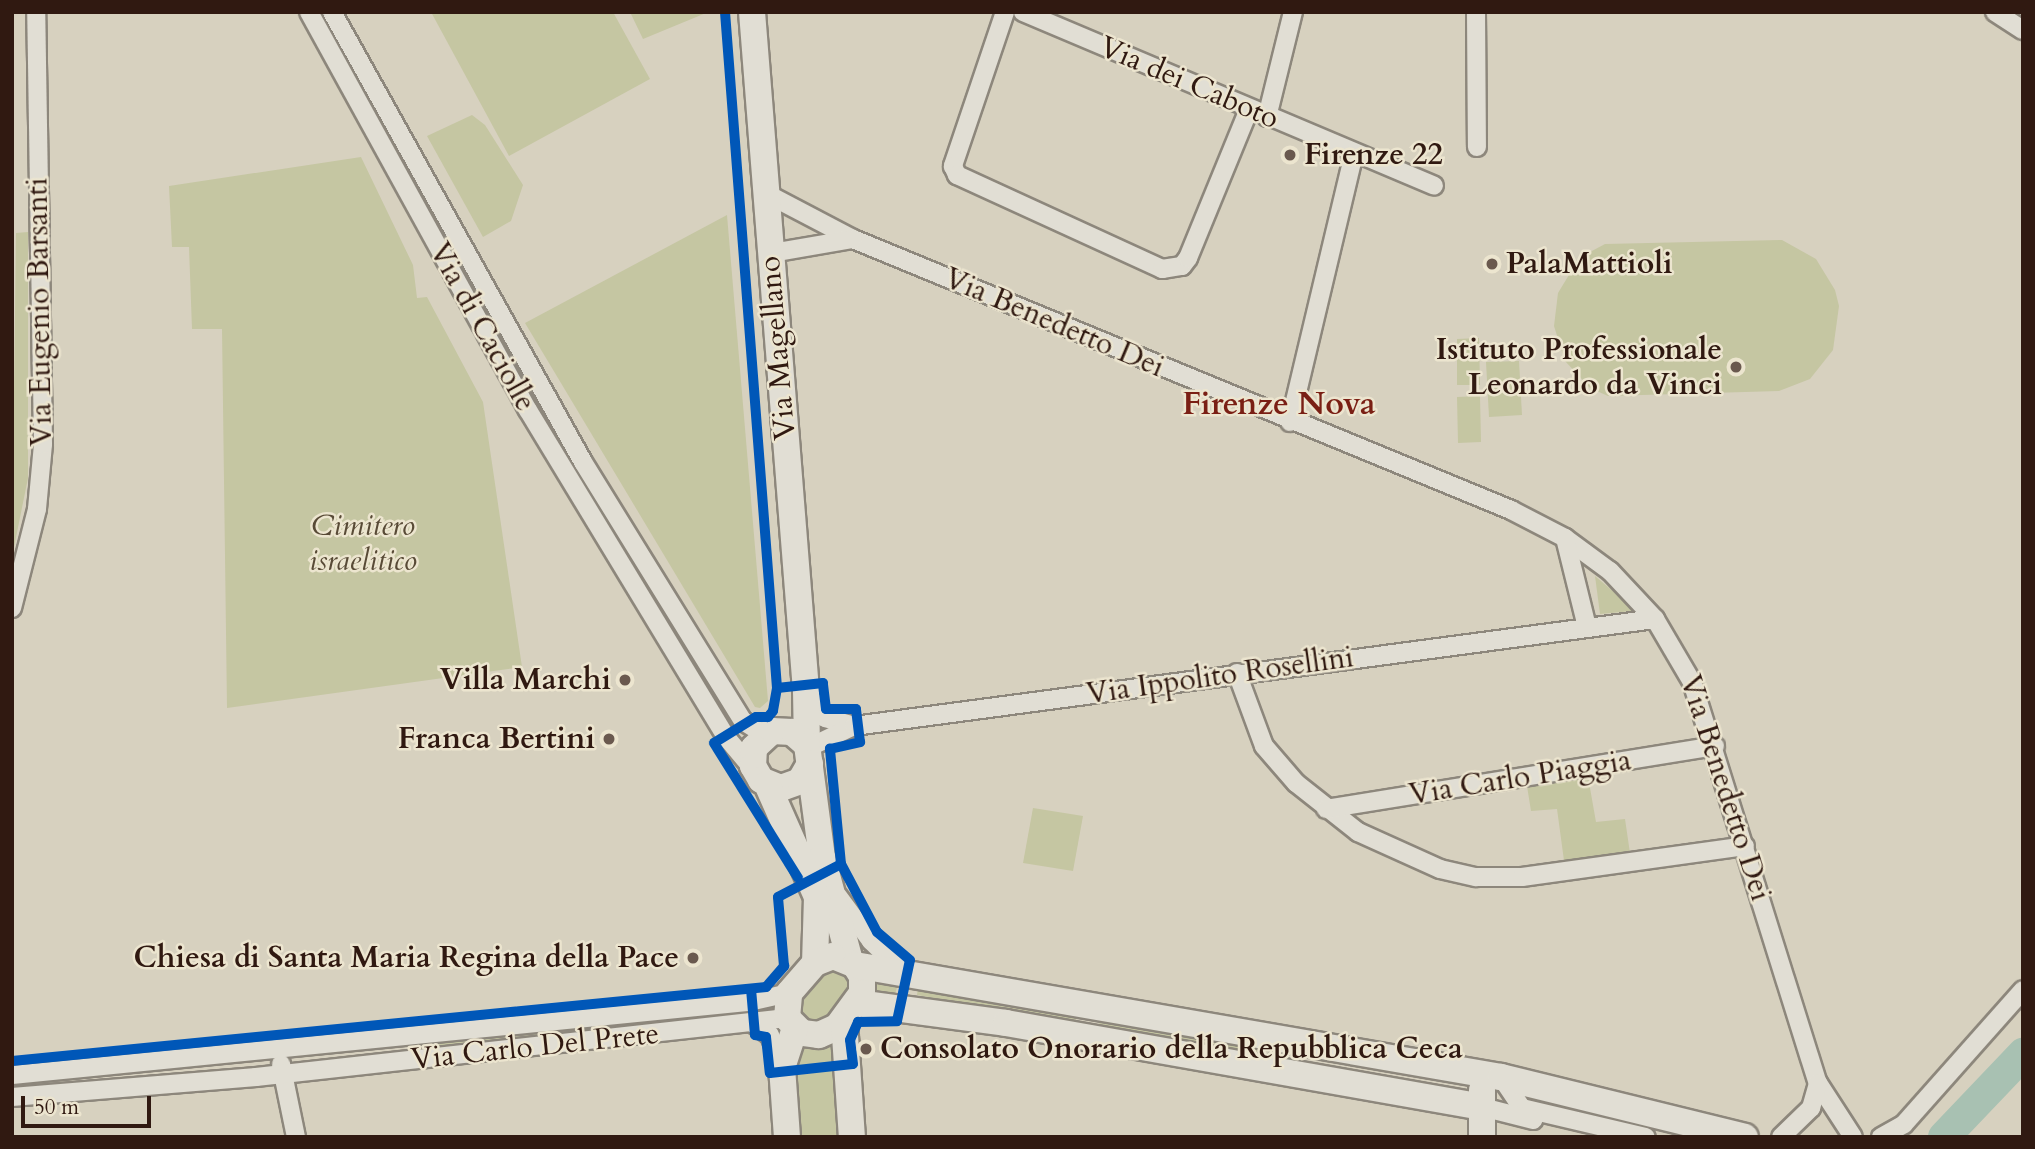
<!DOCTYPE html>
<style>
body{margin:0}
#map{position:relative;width:2035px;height:1149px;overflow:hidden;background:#d7d1bf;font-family:Cardo,serif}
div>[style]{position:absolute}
.green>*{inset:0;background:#c5c6a2}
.river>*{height:32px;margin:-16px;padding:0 16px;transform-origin:16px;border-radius:16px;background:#a8c1b2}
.roads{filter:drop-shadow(2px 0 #8d877c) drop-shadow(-2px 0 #8d877c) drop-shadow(0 2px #8d877c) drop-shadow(0 -2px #8d877c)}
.minor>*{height:18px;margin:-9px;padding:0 9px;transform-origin:9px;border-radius:9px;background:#e1ded4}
.secondary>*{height:26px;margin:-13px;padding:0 13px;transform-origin:13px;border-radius:13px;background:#e1ded4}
.cycleway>*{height:10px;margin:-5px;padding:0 5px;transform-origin:5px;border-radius:5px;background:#0057b8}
.dots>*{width:19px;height:19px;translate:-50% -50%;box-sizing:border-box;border:4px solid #ece5cf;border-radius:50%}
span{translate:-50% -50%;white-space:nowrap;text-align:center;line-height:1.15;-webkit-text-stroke:5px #ece5cf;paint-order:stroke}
.street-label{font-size:30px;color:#301911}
.poi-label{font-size:30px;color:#301911;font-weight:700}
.left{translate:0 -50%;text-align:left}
.right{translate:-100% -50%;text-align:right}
.park-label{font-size:30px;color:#584a36;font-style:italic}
.neighbourhood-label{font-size:32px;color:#7a1f14;font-weight:700}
.frame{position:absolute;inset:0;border:14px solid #301911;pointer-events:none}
.scale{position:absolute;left:21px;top:1096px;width:130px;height:32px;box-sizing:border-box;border:4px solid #301911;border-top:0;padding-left:9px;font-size:21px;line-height:24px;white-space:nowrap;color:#301911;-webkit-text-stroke:5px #ece5cf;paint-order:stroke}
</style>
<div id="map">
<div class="green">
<i style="clip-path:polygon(431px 12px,613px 12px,650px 79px,509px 156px)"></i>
<i style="clip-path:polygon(630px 12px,705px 12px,706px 13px,643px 39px)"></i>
<i style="clip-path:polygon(472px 115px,485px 125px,523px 185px,511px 221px,483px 237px,427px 136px)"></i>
<i style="clip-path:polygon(361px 157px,413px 265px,417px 298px,427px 297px,483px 402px,522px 667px,227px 708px,222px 329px,192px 329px,189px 247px,172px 247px,169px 186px)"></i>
<i style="clip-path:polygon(727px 215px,768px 701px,760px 708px,755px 707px,525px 323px)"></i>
<i style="clip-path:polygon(28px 232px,28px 478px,12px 557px,16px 233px)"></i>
<i style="clip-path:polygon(1782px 240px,1816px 259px,1835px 290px,1839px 306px,1833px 350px,1810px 379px,1779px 391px,1608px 396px,1590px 388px,1565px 361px,1554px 326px,1558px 293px,1575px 265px,1590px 252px,1605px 244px)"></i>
<i style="clip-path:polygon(1479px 338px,1480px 385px,1457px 385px,1457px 339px)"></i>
<i style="clip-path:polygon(1519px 361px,1522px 415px,1489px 417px,1486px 362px)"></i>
<i style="clip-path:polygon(1480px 396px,1481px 442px,1458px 443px,1457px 397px)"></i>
<i style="clip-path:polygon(1595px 576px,1634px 609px,1633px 611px,1600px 614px)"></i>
<i style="clip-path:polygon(1587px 771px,1596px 822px,1625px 819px,1631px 860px,1565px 868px,1557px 809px,1531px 811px,1526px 780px)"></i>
<i style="clip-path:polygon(1033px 808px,1083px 816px,1073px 871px,1023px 863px)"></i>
<i style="clip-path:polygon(834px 968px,845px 972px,852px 987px,828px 1019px,813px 1024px,800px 1017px,798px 1003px,823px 973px)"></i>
<i style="clip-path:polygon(873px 976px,899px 980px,893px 1002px,874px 993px)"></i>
<i style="clip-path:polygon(918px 987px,1077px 1015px,1075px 1023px,917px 995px)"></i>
<i style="clip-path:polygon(742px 1010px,743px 1018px,435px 1051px,434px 1043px)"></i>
<i style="clip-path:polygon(1100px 1019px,1259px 1046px,1258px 1053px,1099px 1026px)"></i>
<i style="clip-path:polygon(795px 1041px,833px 1041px,842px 1137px,797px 1137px)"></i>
</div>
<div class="river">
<i style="left:1944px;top:1137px;width:115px;rotate:-46.4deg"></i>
</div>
<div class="roads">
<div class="minor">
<i style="left:309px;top:12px;width:454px;rotate:61.2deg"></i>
<i style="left:528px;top:410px;width:382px;rotate:58.8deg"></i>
<i style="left:726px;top:737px;width:48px;rotate:50deg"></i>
<i style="left:332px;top:12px;width:515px;rotate:60.85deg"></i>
<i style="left:583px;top:462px;width:304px;rotate:58.3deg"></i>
<i style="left:743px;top:721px;width:26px;rotate:32deg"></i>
<i style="left:1005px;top:12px;width:163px;rotate:108.7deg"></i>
<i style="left:953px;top:166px;width:10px;rotate:66deg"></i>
<i style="left:957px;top:175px;width:226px;rotate:24.6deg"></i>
<i style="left:1162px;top:269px;width:20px;rotate:-9deg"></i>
<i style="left:1182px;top:266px;width:10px;rotate:-53deg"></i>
<i style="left:1188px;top:258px;width:161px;rotate:-67.7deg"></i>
<i style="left:1023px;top:12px;width:446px;rotate:22.9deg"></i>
<i style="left:1476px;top:12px;width:135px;rotate:89.6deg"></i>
<i style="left:1995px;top:12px;width:33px;rotate:33deg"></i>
<i style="left:1267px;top:117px;width:108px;rotate:-76.1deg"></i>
<i style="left:767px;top:194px;width:97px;rotate:27.6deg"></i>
<i style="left:853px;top:239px;width:712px;rotate:22.38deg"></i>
<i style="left:1511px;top:510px;width:61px;rotate:27.4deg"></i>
<i style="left:1565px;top:538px;width:56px;rotate:36.3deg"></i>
<i style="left:1610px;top:571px;width:66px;rotate:46.8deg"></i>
<i style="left:1655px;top:619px;width:73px;rotate:59.6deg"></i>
<i style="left:1692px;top:682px;width:420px;rotate:72.6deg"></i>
<i style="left:1818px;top:1083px;width:64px;rotate:57.1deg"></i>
<i style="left:771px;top:253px;width:83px;rotate:-9.7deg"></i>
<i style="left:1290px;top:422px;width:276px;rotate:-76.6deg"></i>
<i style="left:1565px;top:538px;width:92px;rotate:76.1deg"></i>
<i style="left:12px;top:608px;width:102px;rotate:-75.8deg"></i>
<i style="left:37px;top:509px;width:65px;rotate:-84.7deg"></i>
<i style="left:43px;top:444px;width:432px;rotate:-90.9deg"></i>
<i style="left:1237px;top:673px;width:78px;rotate:69.7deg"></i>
<i style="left:1264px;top:746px;width:49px;rotate:49.1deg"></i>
<i style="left:1296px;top:783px;width:79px;rotate:38.3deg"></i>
<i style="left:1358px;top:832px;width:90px;rotate:24.3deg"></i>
<i style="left:1440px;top:869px;width:37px;rotate:13deg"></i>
<i style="left:1476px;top:877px;width:46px"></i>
<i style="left:1522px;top:877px;width:225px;rotate:-7.9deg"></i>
<i style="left:808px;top:694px;width:29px;rotate:55deg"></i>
<i style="left:825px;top:718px;width:30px;rotate:15deg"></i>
<i style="left:808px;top:748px;width:51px;rotate:-25.6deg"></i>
<i style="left:854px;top:726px;width:808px;rotate:-7.61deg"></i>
<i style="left:1326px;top:809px;width:394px;rotate:-9.2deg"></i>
<i style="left:838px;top:896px;width:56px;rotate:53.7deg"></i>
<i style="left:871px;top:941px;width:46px;rotate:44.1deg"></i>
<i style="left:754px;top:1024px;width:19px;rotate:35deg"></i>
<i style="left:770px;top:1035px;width:33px;rotate:70deg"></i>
<i style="left:281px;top:1064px;width:75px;rotate:78.4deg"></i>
<i style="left:12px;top:1075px;width:741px;rotate:-5.66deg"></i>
<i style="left:749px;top:1002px;width:41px;rotate:-12.7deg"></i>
<i style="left:1501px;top:1077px;width:37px;rotate:56deg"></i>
<i style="left:1522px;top:1108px;width:127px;rotate:13.2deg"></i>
<i style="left:12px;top:1097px;width:245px;rotate:-4.7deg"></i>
<i style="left:256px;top:1077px;width:534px;rotate:-6.34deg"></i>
<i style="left:1482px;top:1107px;width:53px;rotate:14.3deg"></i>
<i style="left:1781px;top:1137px;width:42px;rotate:-44deg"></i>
<i style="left:1811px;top:1108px;width:26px;rotate:-74deg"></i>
<i style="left:1881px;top:1137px;width:26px;rotate:-29deg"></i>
<i style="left:1904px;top:1124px;width:179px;rotate:-48.4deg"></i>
</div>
<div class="secondary">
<i style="left:752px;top:12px;width:680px;rotate:85.45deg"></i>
<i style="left:806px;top:690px;width:55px;rotate:89deg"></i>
<i style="left:807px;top:745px;width:113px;rotate:82.4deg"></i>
<i style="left:822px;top:857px;width:108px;rotate:74.9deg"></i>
<i style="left:807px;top:745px;width:20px;rotate:-139deg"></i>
<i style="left:792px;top:732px;width:20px;rotate:-177deg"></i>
<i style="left:772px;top:731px;width:25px;rotate:137deg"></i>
<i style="left:754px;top:748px;width:18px;rotate:93deg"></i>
<i style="left:753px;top:766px;width:16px;rotate:60deg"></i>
<i style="left:761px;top:780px;width:22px;rotate:22deg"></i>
<i style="left:781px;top:788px;width:20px;rotate:-20deg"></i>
<i style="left:800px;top:781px;width:20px;rotate:-60deg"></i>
<i style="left:767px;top:784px;width:124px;rotate:66.1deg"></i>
<i style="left:817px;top:897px;width:66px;rotate:91.7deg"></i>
<i style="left:833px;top:956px;width:24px;rotate:22deg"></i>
<i style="left:855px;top:965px;width:13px;rotate:58deg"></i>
<i style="left:862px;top:976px;width:17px;rotate:90deg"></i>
<i style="left:862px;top:993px;width:42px;rotate:126.3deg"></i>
<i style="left:837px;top:1027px;width:20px;rotate:156deg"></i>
<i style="left:819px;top:1035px;width:17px;rotate:-173deg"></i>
<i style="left:802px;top:1033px;width:21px;rotate:-135deg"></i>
<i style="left:787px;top:1018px;width:25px;rotate:-85deg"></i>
<i style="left:789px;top:993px;width:40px;rotate:-49deg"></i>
<i style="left:815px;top:963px;width:19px;rotate:-21deg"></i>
<i style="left:855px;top:965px;width:656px;rotate:9.84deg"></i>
<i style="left:1501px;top:1077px;width:251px;rotate:13.8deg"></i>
<i style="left:857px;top:1003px;width:150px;rotate:7.6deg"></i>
<i style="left:1006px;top:1023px;width:483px;rotate:10deg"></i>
<i style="left:844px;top:1021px;width:116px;rotate:86.1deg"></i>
<i style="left:787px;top:1137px;width:69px;rotate:-94.1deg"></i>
<i style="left:782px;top:1068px;width:42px;rotate:-72deg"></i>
<i style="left:1482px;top:1137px;width:47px;rotate:-90deg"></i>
</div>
</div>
<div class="cycleway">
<i style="left:725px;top:12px;width:678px;rotate:85.6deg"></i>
<i style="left:777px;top:688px;width:23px;rotate:100deg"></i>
<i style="left:773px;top:711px;width:8px;rotate:130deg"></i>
<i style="left:768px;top:717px;width:12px;rotate:180deg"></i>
<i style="left:756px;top:717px;width:49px;rotate:148.2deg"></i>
<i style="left:714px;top:743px;width:159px;rotate:58.1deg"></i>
<i style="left:751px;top:989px;width:46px;rotate:85deg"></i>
<i style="left:755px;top:1035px;width:11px;rotate:10deg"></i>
<i style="left:766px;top:1037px;width:36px;rotate:84deg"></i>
<i style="left:770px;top:1073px;width:83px;rotate:-6.2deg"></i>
<i style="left:853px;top:1064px;width:24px;rotate:-97deg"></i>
<i style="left:850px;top:1040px;width:20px;rotate:-66deg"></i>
<i style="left:858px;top:1022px;width:39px;rotate:-1deg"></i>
<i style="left:897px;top:1021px;width:62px;rotate:-78deg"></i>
<i style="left:910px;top:960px;width:43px;rotate:-139.7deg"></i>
<i style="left:877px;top:932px;width:77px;rotate:-117.9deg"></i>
<i style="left:12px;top:1061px;width:758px;rotate:-5.61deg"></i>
<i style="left:766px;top:987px;width:28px;rotate:-49deg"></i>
<i style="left:784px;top:966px;width:69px;rotate:-95deg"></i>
<i style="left:778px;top:897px;width:71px;rotate:-27.6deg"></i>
<i style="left:841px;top:864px;width:116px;rotate:-95.5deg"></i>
<i style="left:830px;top:749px;width:31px;rotate:-13deg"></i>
<i style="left:860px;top:742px;width:33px;rotate:-97deg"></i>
<i style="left:856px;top:709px;width:30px;rotate:180deg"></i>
<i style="left:826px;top:709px;width:26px;rotate:-97deg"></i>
<i style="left:823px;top:683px;width:46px;rotate:173.8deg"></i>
</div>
<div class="dots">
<i style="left:1290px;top:155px;background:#6a594e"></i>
<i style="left:1492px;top:264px;background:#6a594e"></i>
<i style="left:1736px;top:367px;background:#6a594e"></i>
<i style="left:625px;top:680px;background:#6a594e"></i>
<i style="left:609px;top:739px;background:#6a594e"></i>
<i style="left:693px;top:958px;background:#6a594e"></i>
<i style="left:866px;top:1049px;background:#6a594e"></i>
</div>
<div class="street-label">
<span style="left:1189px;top:83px;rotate:23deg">Via dei Caboto</span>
<span style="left:40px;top:312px;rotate:-91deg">Via Eugenio Barsanti</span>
<span style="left:1054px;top:323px;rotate:23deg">Via Benedetto Dei</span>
<span style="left:482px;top:327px;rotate:61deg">Via di Caciolle</span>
<span style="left:778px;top:348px;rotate:-95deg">Via Magellano</span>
<span style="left:1220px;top:676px;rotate:-8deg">Via Ippolito Rosellini</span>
<span style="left:1520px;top:778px;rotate:-9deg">Via Carlo Piaggia</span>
<span style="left:1725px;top:788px;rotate:72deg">Via Benedetto Dei</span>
<span style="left:535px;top:1047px;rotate:-6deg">Via Carlo Del Prete</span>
</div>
<div class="poi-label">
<span class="left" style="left:1304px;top:155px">Firenze 22</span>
<span class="left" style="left:1506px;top:264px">PalaMattioli</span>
<span class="right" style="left:1722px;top:367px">Istituto Professionale<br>Leonardo da Vinci</span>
<span class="right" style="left:611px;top:680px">Villa Marchi</span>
<span class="right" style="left:595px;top:739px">Franca Bertini</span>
<span class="right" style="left:679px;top:958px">Chiesa di Santa Maria Regina della Pace</span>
<span class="left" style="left:880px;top:1049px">Consolato Onorario della Repubblica Ceca</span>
</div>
<div class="park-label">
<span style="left:363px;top:543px">Cimitero<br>israelitico</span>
</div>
<div class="neighbourhood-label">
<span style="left:1279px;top:404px">Firenze Nova</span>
</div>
<div class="frame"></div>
<div class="scale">50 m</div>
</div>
